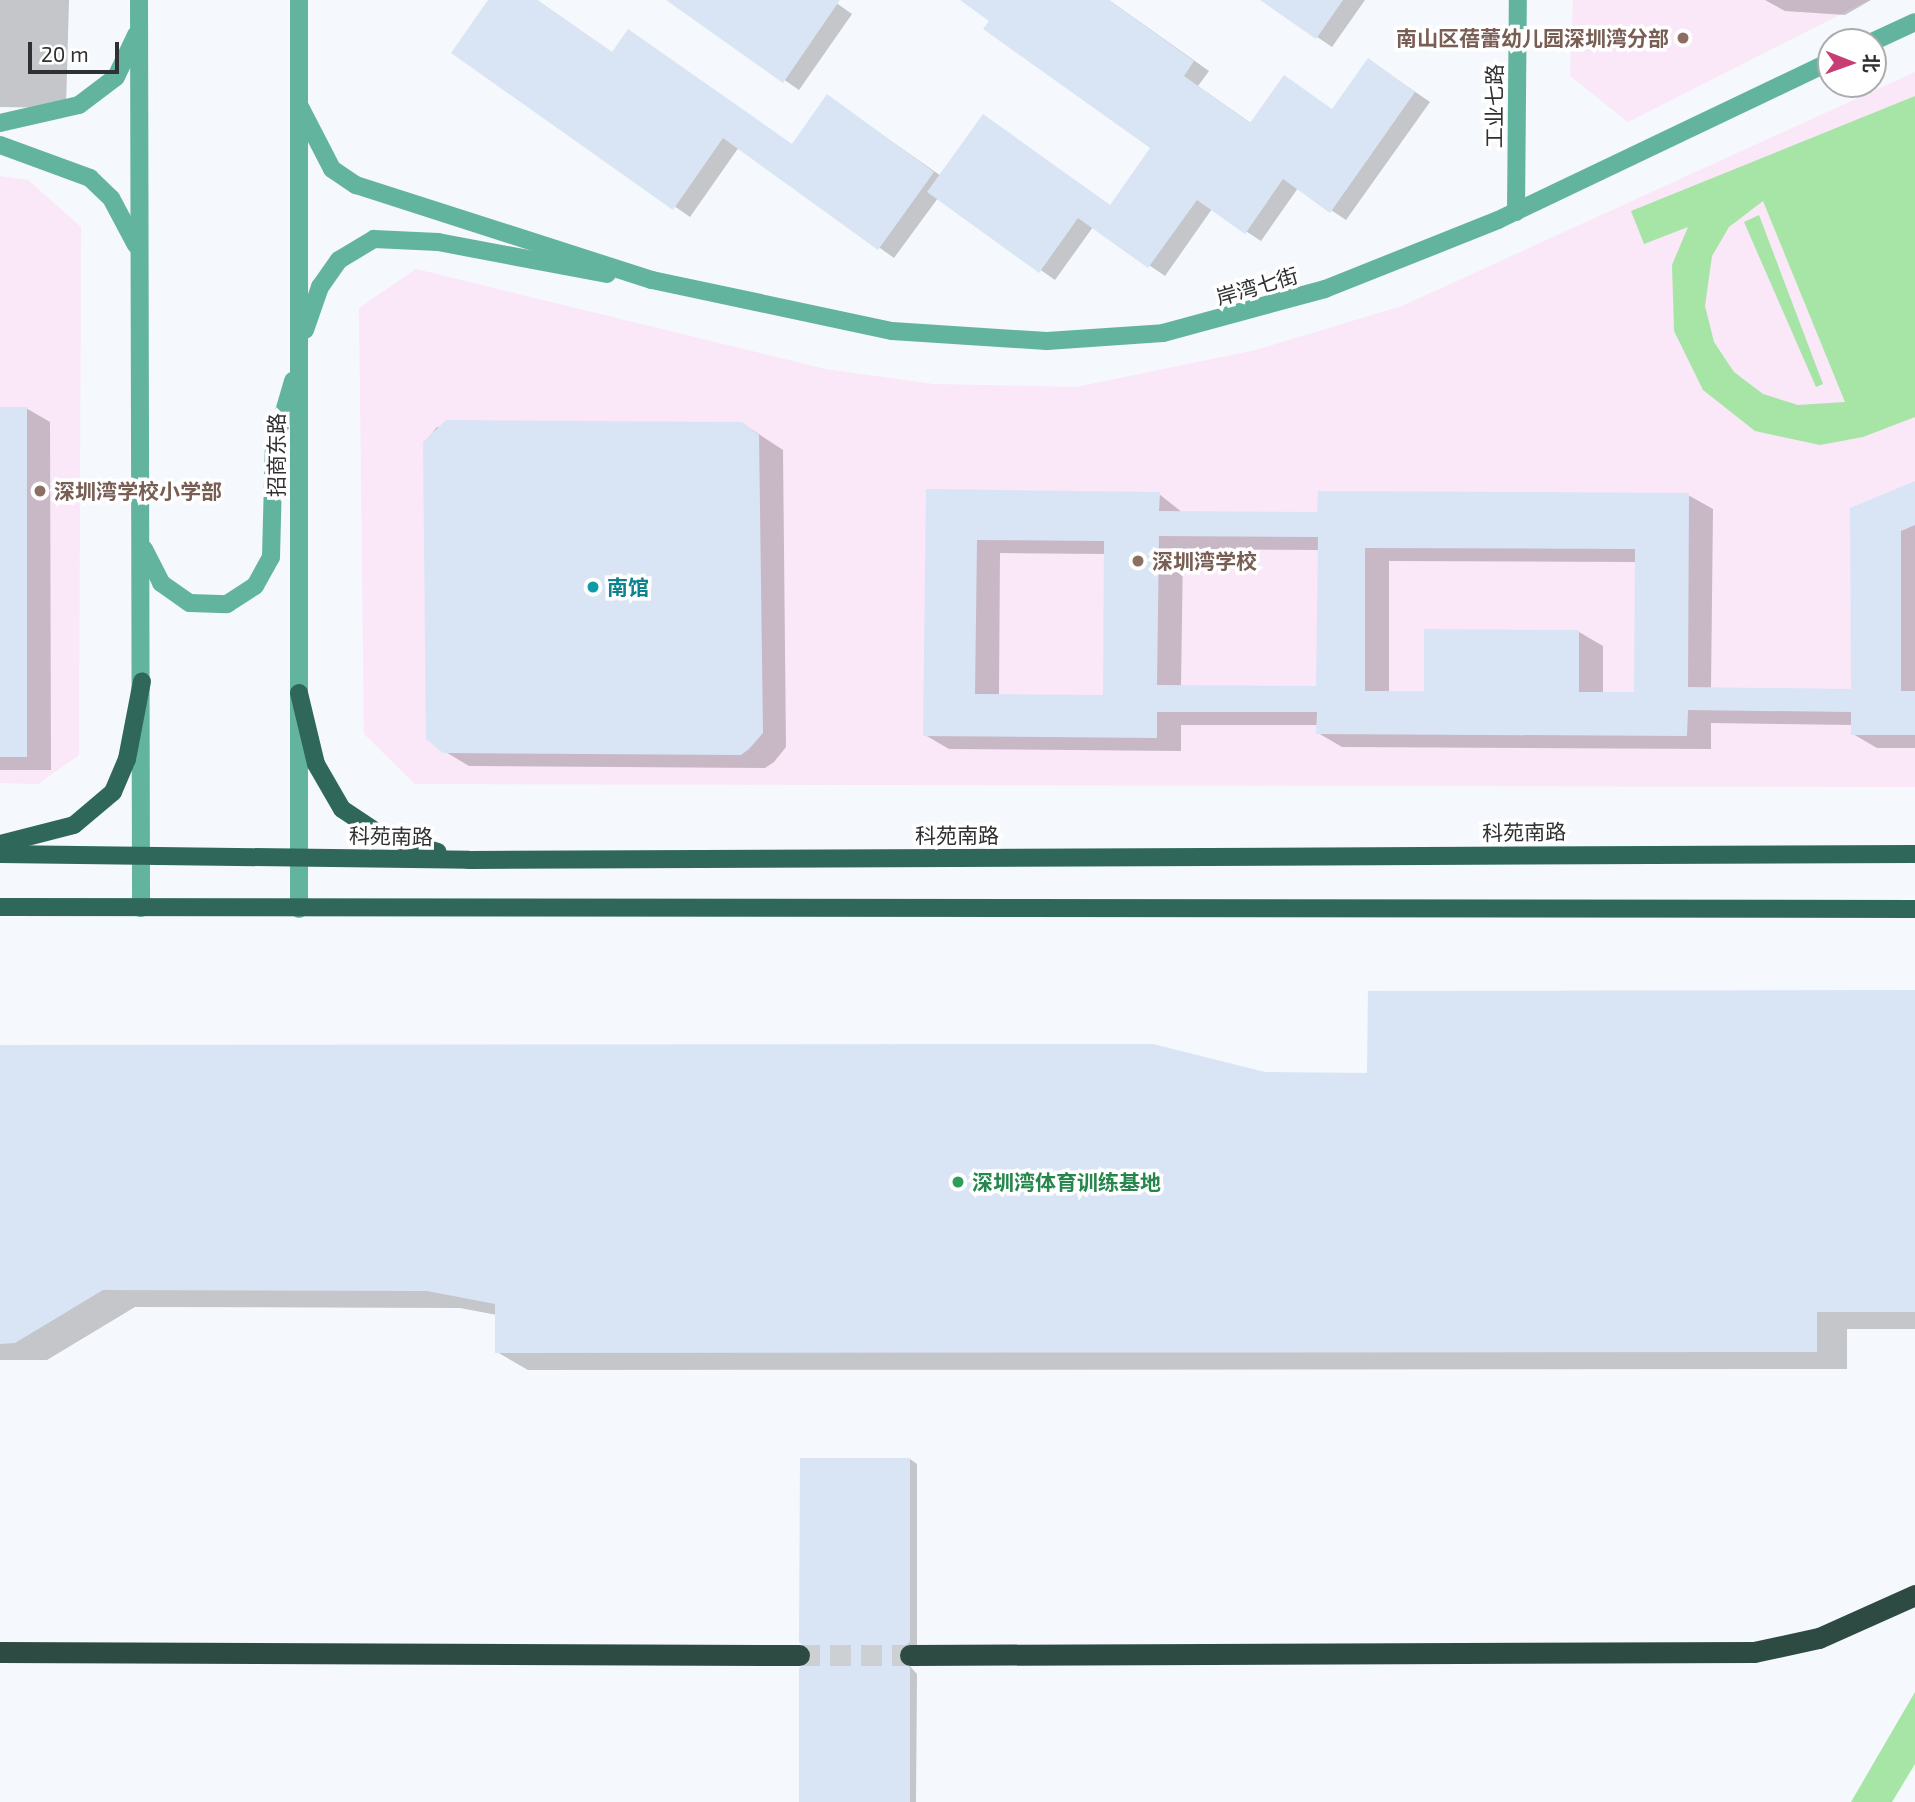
<!DOCTYPE html>
<meta charset="utf-8">
<style>
body{margin:0}
#map{position:relative;width:1915px;height:1802px;overflow:hidden;background:#f5f8fc;font-family:"Exo 2","Noto Sans SC",sans-serif}
div>[style]{position:absolute}
.education>*{inset:0;background:#fae7f7}
.green>*{inset:0;background:#a6e5a6}
.shadow>*{inset:0;background:#0003}
.building>*{inset:0;background:#d9e5f5}
.highway-tunnel>*{height:21px;margin-top:-10.5px;transform-origin:0;background:repeating-linear-gradient(90deg,#cdd0d3 0 21px,transparent 0 31px)}
.minor>*{height:18px;margin:-9px;padding:0 9px;transform-origin:9px;border-radius:9px;background:#63b49f}
.major>*{height:18px;margin:-9px;padding:0 9px;transform-origin:9px;border-radius:9px;background:#2f685b}
.highway>*{height:21px;margin:-10.5px;padding:0 10.5px;transform-origin:10.5px;border-radius:10.5px;background:#2e4b43}
.dots>*{width:19px;height:19px;translate:-50% -50%;box-sizing:border-box;border:4px solid #fff;border-radius:50%}
span{translate:-50% -50%;white-space:nowrap;text-align:center;line-height:1.15;-webkit-text-stroke:7px #fff;paint-order:stroke}
.education-label{font-size:21px;color:#785e54;font-weight:700}
.right{translate:-100% -50%;text-align:right}
.left{translate:0 -50%;text-align:left}
.street-label{font-size:21px;color:#2f3031}
.culture-label{font-size:21px;color:#0d838f;font-weight:700}
.leisure-label{font-size:21px;color:#27864d;font-weight:700}
.north{position:absolute;left:1817px;top:28px;width:70px;height:70px;box-sizing:border-box;background:#fff;border:2px solid #acacad;border-radius:50%;rotate:91deg;font-size:19px;font-weight:700;line-height:28px;text-align:center;color:#2f3031}
.north::after{content:'';display:block;margin:auto;width:24px;height:32px;background:#c83d73;clip-path:polygon(50% 0,100% 100%,50% 72%,0 100%)}
.scale{position:absolute;left:28px;top:42px;width:91px;height:32px;box-sizing:border-box;border:4px solid #2f3031;border-top:0;padding-left:9px;font-size:21px;line-height:24px;white-space:nowrap;color:#2f3031;-webkit-text-stroke:5px #fff;paint-order:stroke}
</style>
<div id="map">
<div class="education">
<i style="clip-path:polygon(1573px 0,1869px 0,1628px 122px,1570px 76px)"></i>
<i style="clip-path:polygon(1915px 72px,1915px 787px,415px 784px,364px 734px,359px 308px,416px 269px,825px 369px,933px 384px,1076px 387px,1256px 350px,1402px 306px)"></i>
<i style="clip-path:polygon(0 176px,28px 180px,81px 227px,79px 755px,38px 784px,0 783px)"></i>
</div>
<div class="green">
<i style="clip-path:polygon(evenodd,1915px 96px,1915px 417px,1863px 437px,1820px 445px,1755px 431px,1703px 390px,1674px 331px,1672px 265px,1688px 227px,1644px 244px,1631px 211px,1915px 96px,1763px 201px,1845px 402px,1798px 405px,1763px 394px,1734px 372px,1714px 342px,1705px 306px,1712px 256px,1729px 227px,1763px 201px)"></i>
<i style="clip-path:polygon(1759px 215px,1823px 384px,1816px 387px,1744px 222px)"></i>
<i style="clip-path:polygon(1915px 1692px,1915px 1764px,1892px 1802px,1851px 1802px)"></i>
</div>
<div class="shadow">
<i style="clip-path:polygon(0 0,69px 0,66px 108px,0 107px)"></i>
<i style="clip-path:polygon(490px 0,537px 0,613px 53px,793px 145px,827px 96px,941px 176px,983px 116px,1111px 206px,1152px 148px,963px 0,1109px 0,1209px 71px,1198px 86px,1252px 124px,1334px 110px,1369px 60px,1430px 102px,1346px 220px,1298px 188px,1261px 241px,1212px 209px,1165px 276px,1093px 227px,1055px 280px,938px 198px,894px 258px,739px 147px,690px 217px,453px 53px)"></i>
<i style="clip-path:polygon(669px 0,832px 0,852px 14px,799px 90px)"></i>
<i style="clip-path:polygon(1263px 0,1365px 0,1332px 47px)"></i>
<i style="clip-path:polygon(1765px 0,1871px 0,1845px 15px,1785px 11px)"></i>
<i style="clip-path:polygon(26px 408px,50px 422px,51px 770px,0 770px,0 409px)"></i>
<i style="clip-path:polygon(742px 423px,783px 450px,786px 747px,774px 762px,765px 768px,469px 766px,444px 751px,425px 442px,437px 427px)"></i>
<i style="clip-path:polygon(evenodd,1915px 483px,1915px 748px,1877px 748px,1853px 734px,1853px 725px,1711px 723px,1711px 749px,1342px 747px,1318px 733px,1318px 725px,1181px 725px,1181px 751px,949px 749px,925px 735px,928px 491px,1159px 494px,1183px 513px,1319px 514px,1688px 495px,1713px 509px,1711px 689px,1852px 691px,1915px 483px,1183px 549px,1319px 550px,1318px 688px,1181px 687px,1183px 549px,1915px 483px,1000px 553px,1106px 554px,1105px 697px,999px 696px,1000px 553px,1915px 483px,1389px 561px,1637px 562px,1636px 694px,1603px 694px,1603px 646px,1579px 632px,1426px 631px,1426px 693px,1389px 693px,1389px 561px)"></i>
<i style="clip-path:polygon(1915px 992px,1915px 1329px,1847px 1329px,1847px 1369px,528px 1370px,497px 1352px,497px 1315px,460px 1308px,135px 1307px,47px 1360px,0 1360px,0 1047px,1369px 1075px)"></i>
<i style="clip-path:polygon(910px 1459px,917px 1464px,917px 1646px,903px 1659px,917px 1674px,916px 1802px,801px 1802px,814px 1656px)"></i>
</div>
<div class="building">
<i style="clip-path:polygon(488px 0,537px 0,612px 52px,628px 29px,792px 144px,827px 94px,934px 172px,878px 250px,723px 138px,673px 210px,451px 53px)"></i>
<i style="clip-path:polygon(666px 0,840px 0,783px 83px)"></i>
<i style="clip-path:polygon(960px 0,1109px 0,1194px 61px,1184px 76px,1250px 123px,1284px 75px,1332px 109px,1368px 58px,1415px 92px,1330px 213px,1283px 179px,1245px 234px,1197px 200px,1148px 268px,1078px 218px,1039px 273px,927px 192px,983px 114px,1110px 205px,1150px 148px,983px 29px,989px 21px)"></i>
<i style="clip-path:polygon(1260px 0,1343px 0,1316px 39px)"></i>
<i style="clip-path:polygon(0 407px,27px 407px,27px 757px,0 757px)"></i>
<i style="clip-path:polygon(446px 420px,742px 422px,759px 435px,763px 733px,749px 749px,741px 755px,443px 753px,426px 739px,423px 442px)"></i>
<i style="clip-path:polygon(evenodd,1915px 481px,1915px 525px,1901px 531px,1901px 691px,1915px 691px,1915px 735px,1851px 735px,1851px 712px,1688px 710px,1687px 736px,1316px 734px,1317px 712px,1157px 712px,1157px 738px,923px 736px,926px 489px,1160px 492px,1159px 511px,1317px 512px,1318px 491px,1689px 493px,1688px 687px,1851px 689px,1850px 508px,1915px 481px,1159px 536px,1318px 537px,1316px 686px,1157px 685px,1159px 536px,1915px 481px,977px 540px,1104px 541px,1103px 695px,975px 694px,977px 540px,1915px 481px,1365px 548px,1635px 549px,1634px 692px,1579px 692px,1579px 630px,1424px 629px,1424px 691px,1365px 691px,1365px 548px)"></i>
<i style="clip-path:polygon(1915px 990px,1915px 1312px,1817px 1312px,1817px 1352px,495px 1353px,495px 1304px,427px 1291px,103px 1290px,15px 1343px,0 1344px,0 1045px,1153px 1044px,1265px 1072px,1367px 1073px,1368px 991px)"></i>
<i style="clip-path:polygon(800px 1458px,910px 1458px,910px 1642px,897px 1654px,910px 1668px,910px 1802px,799px 1802px,799px 1668px,812px 1656px,799px 1642px)"></i>
</div>
<div class="highway-tunnel">
<i style="left:799px;top:1655px;width:111px"></i>
</div>
<div class="minor">
<i style="left:139px;top:0;width:908px;rotate:89.87deg"></i>
<i style="left:1872px;top:42px;width:47px;rotate:-24.9deg"></i>
<i style="left:299px;top:105px;width:72px;rotate:62.7deg"></i>
<i style="left:332px;top:169px;width:29px;rotate:34deg"></i>
<i style="left:356px;top:185px;width:311px;rotate:17.8deg"></i>
<i style="left:652px;top:280px;width:245px;rotate:12deg"></i>
<i style="left:892px;top:331px;width:155px;rotate:3.7deg"></i>
<i style="left:1047px;top:341px;width:116px;rotate:-3.9deg"></i>
<i style="left:1163px;top:333px;width:168px;rotate:-15.2deg"></i>
<i style="left:1325px;top:289px;width:186px;rotate:-21.7deg"></i>
<i style="left:1498px;top:220px;width:369px;rotate:-25.5deg"></i>
<i style="left:0;top:123px;width:81px;rotate:-12.8deg"></i>
<i style="left:79px;top:105px;width:46px;rotate:-37.1deg"></i>
<i style="left:116px;top:77px;width:47px;rotate:-64.5deg"></i>
<i style="left:0;top:145px;width:96px;rotate:20.1deg"></i>
<i style="left:90px;top:178px;width:29px;rotate:44deg"></i>
<i style="left:111px;top:198px;width:53px;rotate:62deg"></i>
<i style="left:1516px;top:212px;width:212px;rotate:-89.5deg"></i>
<i style="left:305px;top:330px;width:46px;rotate:-70.8deg"></i>
<i style="left:320px;top:287px;width:33px;rotate:-55deg"></i>
<i style="left:339px;top:260px;width:41px;rotate:-31deg"></i>
<i style="left:374px;top:239px;width:64px;rotate:2.7deg"></i>
<i style="left:438px;top:242px;width:172px;rotate:10.7deg"></i>
<i style="left:144px;top:549px;width:38px;rotate:63deg"></i>
<i style="left:161px;top:583px;width:35px;rotate:35deg"></i>
<i style="left:190px;top:603px;width:37px;rotate:2deg"></i>
<i style="left:227px;top:604px;width:33px;rotate:-33deg"></i>
<i style="left:255px;top:586px;width:33px;rotate:-61deg"></i>
<i style="left:271px;top:557px;width:111px;rotate:-88.5deg"></i>
<i style="left:274px;top:446px;width:68px;rotate:-73.7deg"></i>
<i style="left:299px;top:909px;width:909px;rotate:-90deg"></i>
</div>
<div class="major">
<i style="left:299px;top:693px;width:73px;rotate:76.5deg"></i>
<i style="left:316px;top:764px;width:52px;rotate:60deg"></i>
<i style="left:342px;top:809px;width:47px;rotate:33.7deg"></i>
<i style="left:381px;top:835px;width:59px;rotate:16.6deg"></i>
<i style="left:0;top:844px;width:76px;rotate:-14.4deg"></i>
<i style="left:74px;top:825px;width:51px;rotate:-40.2deg"></i>
<i style="left:113px;top:792px;width:36px;rotate:-67deg"></i>
<i style="left:127px;top:759px;width:79px;rotate:-79.1deg"></i>
<i style="left:0;top:854px;width:469px;rotate:0.7deg"></i>
<i style="left:469px;top:860px;width:1446px;rotate:-0.24deg"></i>
<i style="left:0;top:907px;width:1915px;rotate:0.06deg"></i>
</div>
<div class="highway">
<i style="left:0;top:1652px;width:799px;rotate:0.22deg"></i>
<i style="left:910px;top:1655px;width:844px;rotate:-0.2deg"></i>
<i style="left:1754px;top:1652px;width:66px;rotate:-12.2deg"></i>
<i style="left:1819px;top:1638px;width:105px;rotate:-24.1deg"></i>
</div>
<div class="dots">
<i style="left:1683px;top:38px;background:#8d6e63"></i>
<i style="left:40px;top:491px;background:#8d6e63"></i>
<i style="left:1138px;top:561px;background:#8d6e63"></i>
<i style="left:593px;top:587px;background:#0f9aa8"></i>
<i style="left:958px;top:1182px;background:#2e9e5b"></i>
</div>
<div class="education-label">
<span class="right" style="left:1669px;top:38px">南山区蓓蕾幼儿园深圳湾分部</span>
<span class="left" style="left:54px;top:491px">深圳湾学校小学部</span>
<span class="left" style="left:1152px;top:561px">深圳湾学校</span>
</div>
<div class="street-label">
<span style="left:1494px;top:106px;rotate:-90deg">工业七路</span>
<span style="left:1257px;top:286px;rotate:-16deg">岸湾七街</span>
<span style="left:276px;top:455px;rotate:-90deg">招商东路</span>
<span style="left:1524px;top:832px;rotate:-1deg">科苑南路</span>
<span style="left:957px;top:835px">科苑南路</span>
<span style="left:391px;top:836px;rotate:1deg">科苑南路</span>
</div>
<div class="culture-label">
<span class="left" style="left:607px;top:587px">南馆</span>
</div>
<div class="leisure-label">
<span class="left" style="left:972px;top:1182px">深圳湾体育训练基地</span>
</div>
<div class="north">北</div>
<div class="scale">20 m</div>
</div>
